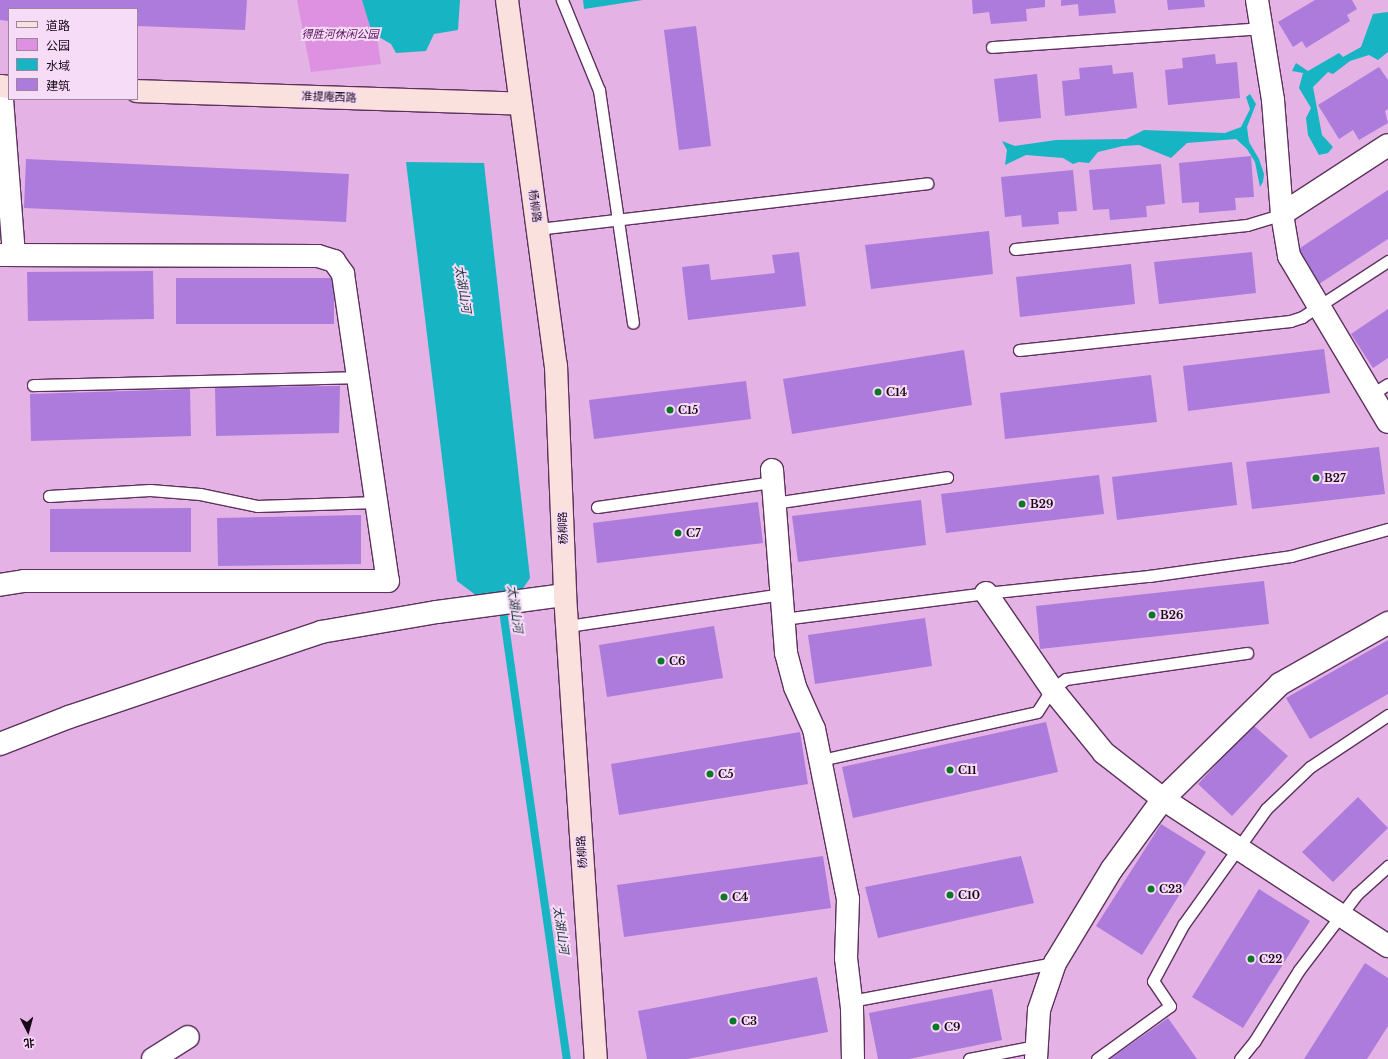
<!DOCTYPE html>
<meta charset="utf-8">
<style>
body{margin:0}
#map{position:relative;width:1388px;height:1059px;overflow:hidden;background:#e4b2e4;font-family:"Libre Baskerville","Noto Sans SC",serif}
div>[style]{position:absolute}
.green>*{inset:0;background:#de91e0}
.water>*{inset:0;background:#17b4c4}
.stream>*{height:8px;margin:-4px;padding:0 4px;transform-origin:4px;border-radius:4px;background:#17b4c4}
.building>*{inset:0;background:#ac7bdc}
.roads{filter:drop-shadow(1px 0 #5c325d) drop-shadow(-1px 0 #5c325d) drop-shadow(0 1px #5c325d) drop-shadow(0 -1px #5c325d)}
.lane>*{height:11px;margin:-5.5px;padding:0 5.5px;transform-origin:5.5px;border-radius:5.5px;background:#fff}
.street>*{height:22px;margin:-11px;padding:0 11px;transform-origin:11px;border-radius:11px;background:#fff}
.secondary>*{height:22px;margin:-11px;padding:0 11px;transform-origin:11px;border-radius:11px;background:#fae1de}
.dots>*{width:11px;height:11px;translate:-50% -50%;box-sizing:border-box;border:2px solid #f6dcf6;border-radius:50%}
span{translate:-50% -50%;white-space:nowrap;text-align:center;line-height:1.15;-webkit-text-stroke:4px #f6dcf6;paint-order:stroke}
.park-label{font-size:11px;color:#5a0e5d;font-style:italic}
.street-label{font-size:11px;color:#170617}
.poi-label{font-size:11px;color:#170617;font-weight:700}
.left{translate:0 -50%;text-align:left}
.water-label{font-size:12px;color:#183539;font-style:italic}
.legend{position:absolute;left:8px;top:8px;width:130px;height:92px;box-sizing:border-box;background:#f6dcf6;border:1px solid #9d869d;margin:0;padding:5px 7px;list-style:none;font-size:12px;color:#170617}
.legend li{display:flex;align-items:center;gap:8px;height:20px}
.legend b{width:20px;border:1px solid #9d869d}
.north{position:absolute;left:8px;top:1011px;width:40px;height:40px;-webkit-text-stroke:3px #f6dcf6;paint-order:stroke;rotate:174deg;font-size:11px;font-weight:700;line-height:16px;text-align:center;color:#170617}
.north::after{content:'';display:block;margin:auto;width:14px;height:18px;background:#170617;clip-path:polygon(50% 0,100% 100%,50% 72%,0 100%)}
</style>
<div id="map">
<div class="green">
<i style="clip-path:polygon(297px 0,371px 0,381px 64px,311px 72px)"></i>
</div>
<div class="water">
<i style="clip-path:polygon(362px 0,460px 0,458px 30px,434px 34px,426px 51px,396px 53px,391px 44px,372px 33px)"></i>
<i style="clip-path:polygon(583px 0,643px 0,584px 9px)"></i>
<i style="clip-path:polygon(1388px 12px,1388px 52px,1378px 60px,1369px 55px,1350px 61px,1333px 74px,1328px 72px,1313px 87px,1322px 135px,1333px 147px,1328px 153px,1319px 155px,1308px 135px,1306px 118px,1311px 108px,1299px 88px,1303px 73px,1292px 71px,1296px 63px,1308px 71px,1339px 53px,1343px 57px,1361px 47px,1373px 14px)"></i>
<i style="clip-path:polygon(1250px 94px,1256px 104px,1247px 127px,1249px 142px,1259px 159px,1264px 174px,1263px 182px,1260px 187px,1255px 162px,1247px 149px,1236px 139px,1187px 143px,1171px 158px,1139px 145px,1123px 146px,1098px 152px,1089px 163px,1079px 162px,1073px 164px,1063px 158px,1026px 155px,1005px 165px,1007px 150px,1002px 141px,1015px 146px,1056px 140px,1126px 139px,1144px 130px,1225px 133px,1241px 127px,1250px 109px,1246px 97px)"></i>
<i style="clip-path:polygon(406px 162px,484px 163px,530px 578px,520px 593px,481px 599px,457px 581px)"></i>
</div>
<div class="stream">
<i style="left:502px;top:604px;width:460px;rotate:81.9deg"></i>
</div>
<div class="building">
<i style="clip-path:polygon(0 0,247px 0,245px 30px,137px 26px,137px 9px,9px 9px,9px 21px,0 20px)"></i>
<i style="clip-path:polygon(972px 0,1045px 0,1045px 7px,1026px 9px,1027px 21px,991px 24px,989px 12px,973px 14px)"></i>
<i style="clip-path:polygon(1061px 0,1114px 0,1116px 13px,1079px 16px,1078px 4px,1061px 6px)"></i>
<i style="clip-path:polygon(1167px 0,1204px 0,1205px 7px,1168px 10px)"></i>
<i style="clip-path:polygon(1315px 0,1352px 0,1357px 9px,1347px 15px,1350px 21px,1306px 48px,1302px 41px,1293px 47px,1278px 22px)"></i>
<i style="clip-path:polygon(696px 26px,711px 146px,679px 150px,664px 30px)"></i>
<i style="clip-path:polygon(1215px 54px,1216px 64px,1237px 62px,1240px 98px,1168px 105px,1165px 70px,1183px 68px,1182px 58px)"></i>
<i style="clip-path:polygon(1112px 65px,1113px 74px,1133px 72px,1137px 108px,1065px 116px,1062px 81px,1080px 79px,1079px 68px)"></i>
<i style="clip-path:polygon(1379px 67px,1388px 80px,1388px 109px,1385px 111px,1388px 123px,1359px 140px,1353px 130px,1339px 139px,1318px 105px)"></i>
<i style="clip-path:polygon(1037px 74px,1041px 118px,999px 122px,994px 79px)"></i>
<i style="clip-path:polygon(1251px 156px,1254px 197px,1235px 198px,1236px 210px,1199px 213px,1199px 202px,1182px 203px,1179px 163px)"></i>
<i style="clip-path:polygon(26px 159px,349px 174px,346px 222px,24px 208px)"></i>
<i style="clip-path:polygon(1161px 164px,1165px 204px,1146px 206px,1147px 217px,1110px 220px,1109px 209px,1093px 210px,1089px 170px)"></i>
<i style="clip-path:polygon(1073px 170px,1077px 211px,1058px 212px,1059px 224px,1022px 227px,1021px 215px,1005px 217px,1001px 177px)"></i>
<i style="clip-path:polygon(1388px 190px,1388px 239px,1319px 284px,1297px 250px)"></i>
<i style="clip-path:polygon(989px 231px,993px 274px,871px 289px,865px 245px)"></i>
<i style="clip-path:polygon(799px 252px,806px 306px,688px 320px,682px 267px,709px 264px,711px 280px,775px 273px,772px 255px)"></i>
<i style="clip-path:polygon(1252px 252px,1256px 293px,1159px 304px,1154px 262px)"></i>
<i style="clip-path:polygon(1131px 264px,1135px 304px,1020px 317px,1016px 277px)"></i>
<i style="clip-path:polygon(153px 271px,154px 319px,28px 321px,27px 272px)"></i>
<i style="clip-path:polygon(176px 278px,334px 278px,334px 324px,176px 324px)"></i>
<i style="clip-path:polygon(1388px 309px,1388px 358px,1373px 368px,1351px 334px)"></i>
<i style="clip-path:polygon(1324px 349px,1330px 393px,1188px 411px,1183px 366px)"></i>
<i style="clip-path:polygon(964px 350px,972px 405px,792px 434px,783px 379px)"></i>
<i style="clip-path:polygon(1151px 375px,1157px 422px,1005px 439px,1000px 393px)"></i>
<i style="clip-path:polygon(746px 381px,751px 419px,594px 439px,589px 400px)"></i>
<i style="clip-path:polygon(340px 386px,339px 433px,216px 436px,215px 387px)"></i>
<i style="clip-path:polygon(190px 389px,191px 436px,31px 441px,30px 394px)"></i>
<i style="clip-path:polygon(1379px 447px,1385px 494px,1252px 509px,1246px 462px)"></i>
<i style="clip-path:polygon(1232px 462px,1237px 505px,1117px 520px,1112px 477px)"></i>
<i style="clip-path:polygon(1099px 475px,1104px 514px,946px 533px,941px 494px)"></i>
<i style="clip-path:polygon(921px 500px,926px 545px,798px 562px,792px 516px)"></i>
<i style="clip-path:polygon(758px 502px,763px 543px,597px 563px,593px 523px)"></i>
<i style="clip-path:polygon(191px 508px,191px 552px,50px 552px,50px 509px)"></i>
<i style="clip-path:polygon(361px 515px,361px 564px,218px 566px,217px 518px)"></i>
<i style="clip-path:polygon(1264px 581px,1269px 624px,1040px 649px,1036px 606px)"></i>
<i style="clip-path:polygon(925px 618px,932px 666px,815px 684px,808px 635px)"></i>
<i style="clip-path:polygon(714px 626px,723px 678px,607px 697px,599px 645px)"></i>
<i style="clip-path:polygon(1388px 640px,1388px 694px,1310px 739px,1286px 698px)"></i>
<i style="clip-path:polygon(1046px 722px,1058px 772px,853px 818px,842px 767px)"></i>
<i style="clip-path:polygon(1253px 725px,1288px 756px,1232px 816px,1198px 784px)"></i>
<i style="clip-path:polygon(800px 732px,808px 784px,619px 815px,611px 764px)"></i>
<i style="clip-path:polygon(1358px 797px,1388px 828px,1333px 882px,1302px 852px)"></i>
<i style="clip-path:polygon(1161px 824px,1206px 852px,1142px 955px,1096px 926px)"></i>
<i style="clip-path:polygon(823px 856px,831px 908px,624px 937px,617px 885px)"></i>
<i style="clip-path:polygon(1021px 856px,1034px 903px,878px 938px,865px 887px)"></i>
<i style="clip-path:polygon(1259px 889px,1310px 921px,1243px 1028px,1192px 997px)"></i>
<i style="clip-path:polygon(1365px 963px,1388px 978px,1388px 1026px,1367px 1059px,1304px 1059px)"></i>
<i style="clip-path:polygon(817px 977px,828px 1032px,687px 1059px,647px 1059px,638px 1011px)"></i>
<i style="clip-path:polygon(992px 989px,1002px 1040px,909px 1059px,878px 1059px,869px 1013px)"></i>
<i style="clip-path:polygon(1168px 1018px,1197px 1059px,1110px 1059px)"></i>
</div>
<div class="roads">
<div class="lane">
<i style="left:562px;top:0;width:97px;rotate:67.7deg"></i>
<i style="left:599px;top:90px;width:235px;rotate:81.7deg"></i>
<i style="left:992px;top:47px;width:270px;rotate:-4deg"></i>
<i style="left:538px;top:229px;width:392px;rotate:-6.7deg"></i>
<i style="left:1015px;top:249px;width:233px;rotate:-5.9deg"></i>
<i style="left:1247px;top:225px;width:37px;rotate:-17deg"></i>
<i style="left:1019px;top:350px;width:273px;rotate:-6.1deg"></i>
<i style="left:1290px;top:321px;width:13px;rotate:-18deg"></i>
<i style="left:1302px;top:317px;width:103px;rotate:-33.1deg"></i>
<i style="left:33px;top:385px;width:325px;rotate:-1.4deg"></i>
<i style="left:1372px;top:394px;width:19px;rotate:-32deg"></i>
<i style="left:49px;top:496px;width:101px;rotate:-3.4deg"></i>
<i style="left:150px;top:490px;width:50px;rotate:4.6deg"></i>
<i style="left:200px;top:494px;width:58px;rotate:11.9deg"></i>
<i style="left:257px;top:506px;width:120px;rotate:-1.9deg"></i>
<i style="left:774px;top:503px;width:175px;rotate:-8.5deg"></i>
<i style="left:597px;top:507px;width:178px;rotate:-8.1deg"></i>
<i style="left:783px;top:619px;width:205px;rotate:-7.3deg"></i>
<i style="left:986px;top:593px;width:164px;rotate:-6deg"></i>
<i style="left:1149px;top:576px;width:143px;rotate:-8deg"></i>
<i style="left:1291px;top:556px;width:101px;rotate:-15.6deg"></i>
<i style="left:568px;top:626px;width:215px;rotate:-8.5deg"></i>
<i style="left:821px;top:760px;width:221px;rotate:-12.5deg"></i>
<i style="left:1037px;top:712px;width:27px;rotate:-57deg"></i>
<i style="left:1052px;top:689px;width:17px;rotate:-36deg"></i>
<i style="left:1066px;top:679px;width:183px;rotate:-8.2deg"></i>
<i style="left:851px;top:1001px;width:208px;rotate:-10.6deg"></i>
<i style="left:969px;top:1059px;width:67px;rotate:-11.1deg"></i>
<i style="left:1097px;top:1059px;width:90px;rotate:-36deg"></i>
<i style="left:1170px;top:1006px;width:30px;rotate:-124deg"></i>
<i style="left:1153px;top:981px;width:64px;rotate:-61.8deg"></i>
<i style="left:1183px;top:925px;width:143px;rotate:-54.4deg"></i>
<i style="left:1266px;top:809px;width:61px;rotate:-43.7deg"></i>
<i style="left:1310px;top:767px;width:94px;rotate:-33.7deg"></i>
<i style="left:1240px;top:1059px;width:22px;rotate:-51deg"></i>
<i style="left:1254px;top:1042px;width:85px;rotate:-58deg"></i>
<i style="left:1299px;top:970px;width:96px;rotate:-52.7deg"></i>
<i style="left:1357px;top:894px;width:42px;rotate:-42.1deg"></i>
</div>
<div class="street">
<i style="left:1257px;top:0;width:101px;rotate:80.9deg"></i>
<i style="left:1273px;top:100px;width:114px;rotate:85.5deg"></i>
<i style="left:1282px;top:214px;width:43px;rotate:80.5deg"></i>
<i style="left:1289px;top:256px;width:193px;rotate:59.2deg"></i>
<i style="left:1px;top:86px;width:169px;rotate:85.6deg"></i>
<i style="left:1282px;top:214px;width:126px;rotate:-33.1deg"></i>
<i style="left:0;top:255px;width:318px;rotate:0.2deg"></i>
<i style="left:318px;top:256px;width:17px;rotate:17deg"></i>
<i style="left:334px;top:261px;width:16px;rotate:55deg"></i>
<i style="left:343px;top:274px;width:310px;rotate:81.7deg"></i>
<i style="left:388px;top:581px;width:364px;rotate:180deg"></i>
<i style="left:24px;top:581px;width:24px;rotate:171deg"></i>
<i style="left:772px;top:470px;width:184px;rotate:85.6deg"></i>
<i style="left:786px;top:653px;width:35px;rotate:75deg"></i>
<i style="left:795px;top:687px;width:46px;rotate:65.7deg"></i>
<i style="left:814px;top:729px;width:173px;rotate:78.7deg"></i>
<i style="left:848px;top:899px;width:59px;rotate:91.9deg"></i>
<i style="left:846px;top:958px;width:50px;rotate:83.2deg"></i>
<i style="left:852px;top:1008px;width:51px;rotate:88.9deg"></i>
<i style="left:986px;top:593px;width:116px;rotate:55.5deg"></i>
<i style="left:1052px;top:689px;width:82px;rotate:50.9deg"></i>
<i style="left:1104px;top:753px;width:75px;rotate:37.9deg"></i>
<i style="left:1163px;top:799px;width:269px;rotate:33.2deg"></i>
<i style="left:0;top:744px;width:74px;rotate:-21.4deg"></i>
<i style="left:69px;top:717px;width:266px;rotate:-18.6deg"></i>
<i style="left:321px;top:632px;width:118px;rotate:-9.8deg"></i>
<i style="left:437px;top:612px;width:129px;rotate:-7.6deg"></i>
<i style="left:153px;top:1059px;width:41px;rotate:-32.2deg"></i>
<i style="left:1036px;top:1059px;width:49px;rotate:-86.5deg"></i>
<i style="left:1039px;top:1010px;width:50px;rotate:-71.2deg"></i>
<i style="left:1055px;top:963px;width:110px;rotate:-58.8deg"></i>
<i style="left:1112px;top:869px;width:87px;rotate:-53.9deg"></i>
<i style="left:1163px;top:799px;width:164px;rotate:-44.5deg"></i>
<i style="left:1280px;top:684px;width:124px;rotate:-29.5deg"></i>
</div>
<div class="secondary">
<i style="left:507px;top:0;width:369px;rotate:82.4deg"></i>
<i style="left:556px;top:366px;width:229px;rotate:87.7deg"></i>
<i style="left:565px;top:595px;width:465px;rotate:86.2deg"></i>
<i style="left:0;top:86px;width:9px;rotate:6deg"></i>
<i style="left:137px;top:91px;width:383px;rotate:1.9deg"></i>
</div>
</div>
<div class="dots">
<i style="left:878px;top:392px;background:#0e7628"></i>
<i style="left:670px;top:410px;background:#0e7628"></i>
<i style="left:1316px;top:478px;background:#0e7628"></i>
<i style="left:1022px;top:504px;background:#0e7628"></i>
<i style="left:678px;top:533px;background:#0e7628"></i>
<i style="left:1152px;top:615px;background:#0e7628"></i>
<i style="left:661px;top:661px;background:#0e7628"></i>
<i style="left:950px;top:770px;background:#0e7628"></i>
<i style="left:710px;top:774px;background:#0e7628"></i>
<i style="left:1151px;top:889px;background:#0e7628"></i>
<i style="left:950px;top:895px;background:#0e7628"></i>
<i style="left:724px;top:897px;background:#0e7628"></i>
<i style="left:1251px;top:959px;background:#0e7628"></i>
<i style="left:733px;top:1021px;background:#0e7628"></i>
<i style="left:936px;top:1027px;background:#0e7628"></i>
</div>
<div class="park-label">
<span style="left:340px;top:34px">得胜河休闲公园</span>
</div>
<div class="street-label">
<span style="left:329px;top:97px;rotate:2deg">准提庵西路</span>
<span style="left:535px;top:206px;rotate:82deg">杨柳路</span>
<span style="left:563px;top:528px;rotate:-92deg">杨柳路</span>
<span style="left:582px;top:852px;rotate:-94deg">杨柳路</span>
</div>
<div class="poi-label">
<span class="left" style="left:886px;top:392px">C14</span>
<span class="left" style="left:678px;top:410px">C15</span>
<span class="left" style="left:1324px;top:478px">B27</span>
<span class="left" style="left:1030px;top:504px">B29</span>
<span class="left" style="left:686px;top:533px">C7</span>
<span class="left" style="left:1160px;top:615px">B26</span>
<span class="left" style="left:669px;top:661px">C6</span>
<span class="left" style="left:958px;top:770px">C11</span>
<span class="left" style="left:718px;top:774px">C5</span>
<span class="left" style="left:1159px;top:889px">C23</span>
<span class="left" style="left:958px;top:895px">C10</span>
<span class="left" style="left:732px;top:897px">C4</span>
<span class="left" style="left:1259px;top:959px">C22</span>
<span class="left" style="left:741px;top:1021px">C3</span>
<span class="left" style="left:944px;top:1027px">C9</span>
</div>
<div class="water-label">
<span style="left:463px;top:289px;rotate:81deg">太湖山河</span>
<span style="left:515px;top:609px;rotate:82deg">太湖山河</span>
<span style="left:561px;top:930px;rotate:82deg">太湖山河</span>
</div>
<ul class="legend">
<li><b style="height:5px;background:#fae1de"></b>道路</li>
<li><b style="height:11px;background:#de91e0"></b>公园</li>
<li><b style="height:11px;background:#17b4c4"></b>水域</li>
<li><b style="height:11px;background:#ac7bdc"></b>建筑</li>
</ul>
<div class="north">北</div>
</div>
